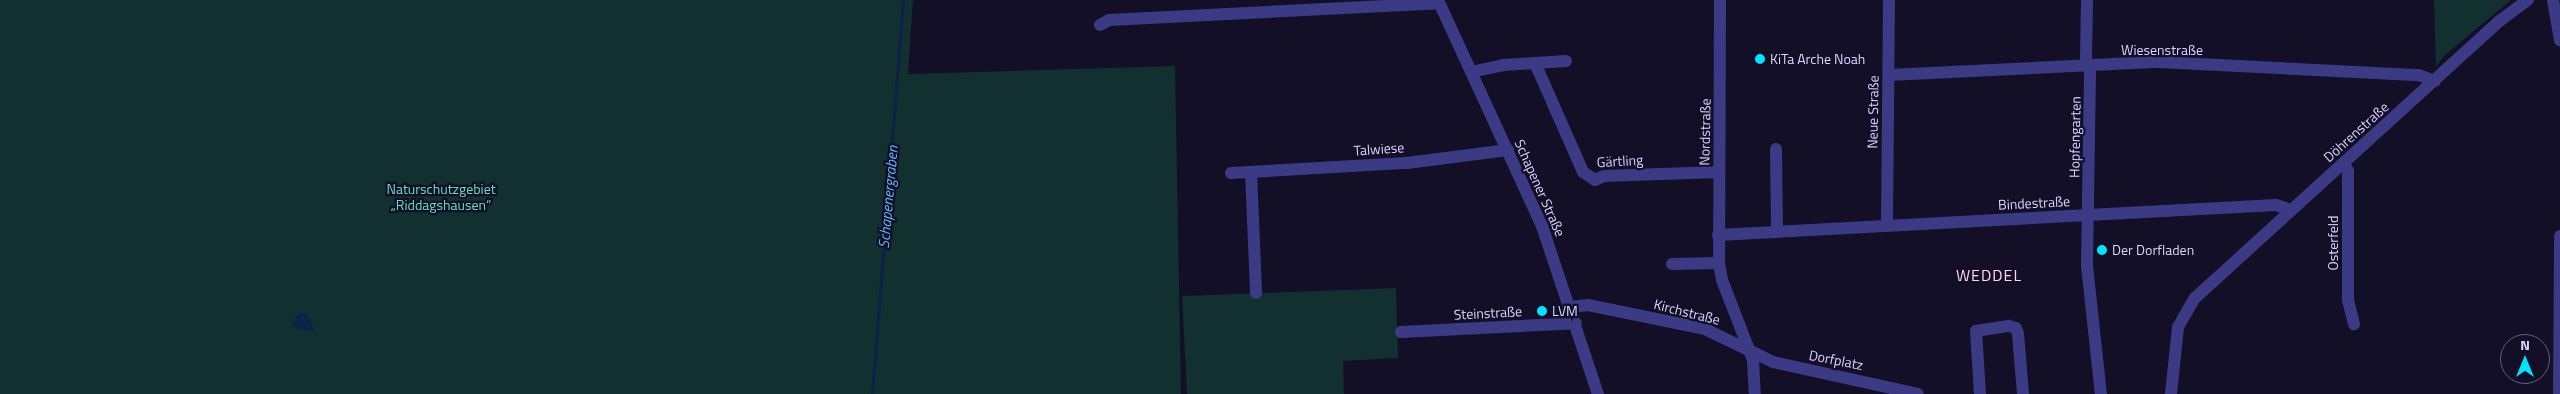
<!DOCTYPE html>
<meta charset="utf-8">
<style>
body{margin:0}
#map{position:relative;width:2560px;height:394px;overflow:hidden;background:#130f26;font-family:"Titillium Web",sans-serif}
div>[style]{position:absolute}
.green>*{inset:0;background:#12302f}
.water>*{inset:0;background:#0c2248}
.stream>*{height:3px;margin:-1.5px;padding:0 1.5px;transform-origin:1.5px;border-radius:1.5px;background:#0c2248}
.minor>*{height:12px;margin:-6px;padding:0 6px;transform-origin:6px;border-radius:6px;background:#3d3a85}
.dots>*{width:14px;height:14px;translate:-50% -50%;box-sizing:border-box;border:2px solid #130f26;border-radius:50%}
span{translate:-50% -50%;white-space:nowrap;text-align:center;line-height:1.15;-webkit-text-stroke:4.5px #130f26;paint-order:stroke}
.street-label{font-size:14px;color:#d9d4ff}
.poi-label{font-size:14px;color:#d9d4ff}
.left{translate:0 -50%;text-align:left}
.park-label{font-size:14px;color:#5fe0c0}
.water-label{font-size:15px;color:#62b6ff;font-style:italic}
.quarter-label{font-size:16px;color:#ffd6f0;letter-spacing:1px}
.north{position:absolute;left:2500px;top:334px;width:50px;height:50px;box-sizing:border-box;background:#130f26;border:1px solid #625e7d;border-radius:50%;rotate:0deg;font-size:14px;font-weight:700;line-height:20px;text-align:center;color:#d9d4ff}
.north::after{content:'';display:block;margin:auto;width:18px;height:22px;background:#00e5ff;clip-path:polygon(50% 0,100% 100%,50% 72%,0 100%)}
</style>
<div id="map">
<div class="green">
<i style="clip-path:polygon(0 0,913px 0,908px 74px,1175px 66px,1181px 394px,0 394px)"></i>
<i style="clip-path:polygon(2434px 0,2511px 0,2444px 56px,2436px 67px)"></i>
<i style="clip-path:polygon(1396px 288px,1398px 358px,1343px 361px,1344px 394px,1187px 394px,1182px 296px)"></i>
</div>
<div class="water">
<i style="clip-path:polygon(299px 312px,309px 316px,315px 332px,291px 327px)"></i>
</div>
<div class="stream">
<i style="left:872px;top:394px;width:395px;rotate:-85.5deg"></i>
</div>
<div class="minor">
<i style="left:1438px;top:0;width:249px;rotate:65.3deg"></i>
<i style="left:1542px;top:226px;width:177px;rotate:71.6deg"></i>
<i style="left:1720px;top:0;width:263px;rotate:90.2deg"></i>
<i style="left:1719px;top:263px;width:17px;rotate:80deg"></i>
<i style="left:1722px;top:280px;width:86px;rotate:68.8deg"></i>
<i style="left:1753px;top:360px;width:34px;rotate:87deg"></i>
<i style="left:2087px;top:0;width:59px;rotate:91deg"></i>
<i style="left:2086px;top:59px;width:15px;rotate:74deg"></i>
<i style="left:2090px;top:73px;width:193px;rotate:90.9deg"></i>
<i style="left:2087px;top:266px;width:129px;rotate:83.8deg"></i>
<i style="left:2553px;top:0;width:41px;rotate:80.1deg"></i>
<i style="left:1100px;top:25px;width:10px;rotate:-29deg"></i>
<i style="left:1109px;top:20px;width:330px;rotate:-2.9deg"></i>
<i style="left:1535px;top:63px;width:119px;rotate:66.2deg"></i>
<i style="left:1583px;top:172px;width:14px;rotate:34deg"></i>
<i style="left:1595px;top:180px;width:10px;rotate:-24deg"></i>
<i style="left:1604px;top:176px;width:115px;rotate:-2deg"></i>
<i style="left:1471px;top:72px;width:33px;rotate:-12deg"></i>
<i style="left:1503px;top:65px;width:63px;rotate:-3.6deg"></i>
<i style="left:1889px;top:75px;width:270px;rotate:-2.8deg"></i>
<i style="left:2159px;top:62px;width:260px;rotate:2.9deg"></i>
<i style="left:2419px;top:75px;width:17px;rotate:21deg"></i>
<i style="left:1776px;top:149px;width:82px;rotate:89.3deg"></i>
<i style="left:2344px;top:163px;width:9px;rotate:63deg"></i>
<i style="left:2348px;top:171px;width:129px;rotate:90deg"></i>
<i style="left:2348px;top:300px;width:25px;rotate:76deg"></i>
<i style="left:1251px;top:172px;width:121px;rotate:87.6deg"></i>
<i style="left:1231px;top:173px;width:176px;rotate:-3.3deg"></i>
<i style="left:1407px;top:163px;width:102px;rotate:-7.3deg"></i>
<i style="left:1887px;top:225px;width:225px;rotate:-89.5deg"></i>
<i style="left:1718px;top:235px;width:559px;rotate:-3.08deg"></i>
<i style="left:2276px;top:205px;width:16px;rotate:18deg"></i>
<i style="left:1672px;top:264px;width:47px;rotate:-1.2deg"></i>
<i style="left:1571px;top:307px;width:17px;rotate:-7deg"></i>
<i style="left:1588px;top:305px;width:119px;rotate:11.6deg"></i>
<i style="left:1705px;top:329px;width:76px;rotate:25.9deg"></i>
<i style="left:1773px;top:362px;width:148px;rotate:12.4deg"></i>
<i style="left:1401px;top:332px;width:175px;rotate:-2.9deg"></i>
<i style="left:1980px;top:394px;width:63px;rotate:-93.6deg"></i>
<i style="left:1976px;top:331px;width:33px;rotate:-9deg"></i>
<i style="left:2009px;top:326px;width:7px;rotate:16deg"></i>
<i style="left:2016px;top:328px;width:6px;rotate:72deg"></i>
<i style="left:2018px;top:334px;width:60px;rotate:85.2deg"></i>
<i style="left:2171px;top:394px;width:67px;rotate:-84deg"></i>
<i style="left:2178px;top:327px;width:34px;rotate:-60deg"></i>
<i style="left:2195px;top:298px;width:413px;rotate:-42.3deg"></i>
<i style="left:2501px;top:20px;width:34px;rotate:-37deg"></i>
<i style="left:2559px;top:394px;width:158px;rotate:-89.6deg"></i>
</div>
<div class="dots">
<i style="left:1760px;top:59px;background:#00e5ff"></i>
<i style="left:2102px;top:250px;background:#00e5ff"></i>
<i style="left:1542px;top:311px;background:#00e5ff"></i>
</div>
<div class="street-label">
<span style="left:2162px;top:50px">Wiesenstraße</span>
<span style="left:1873px;top:112px;rotate:-89deg">Neue Straße</span>
<span style="left:1705px;top:132px;rotate:-89deg">Nordstraße</span>
<span style="left:2356px;top:132px;rotate:-42deg">Döhrenstraße</span>
<span style="left:2075px;top:137px;rotate:-89deg">Hopfengarten</span>
<span style="left:1379px;top:149px;rotate:-4deg">Talwiese</span>
<span style="left:1620px;top:161px;rotate:-3deg">Gärtling</span>
<span style="left:1540px;top:188px;rotate:66deg">Schapener Straße</span>
<span style="left:2034px;top:203px;rotate:-3deg">Bindestraße</span>
<span style="left:2333px;top:243px;rotate:-90deg">Osterfeld</span>
<span style="left:1687px;top:312px;rotate:14deg">Kirchstraße</span>
<span style="left:1488px;top:313px;rotate:-3deg">Steinstraße</span>
<span style="left:1836px;top:360px;rotate:11deg">Dorfplatz</span>
</div>
<div class="poi-label">
<span class="left" style="left:1770px;top:59px">KiTa Arche Noah</span>
<span class="left" style="left:2112px;top:250px">Der Dorfladen</span>
<span class="left" style="left:1552px;top:311px">LVM</span>
</div>
<div class="park-label">
<span style="left:441px;top:197px">Naturschutzgebiet<br>„Riddagshausen“</span>
</div>
<div class="water-label">
<span style="left:888px;top:197px;rotate:-85deg">Schapenergraben</span>
</div>
<div class="quarter-label">
<span style="left:1989px;top:275px">WEDDEL</span>
</div>
<div class="north">N</div>
</div>
